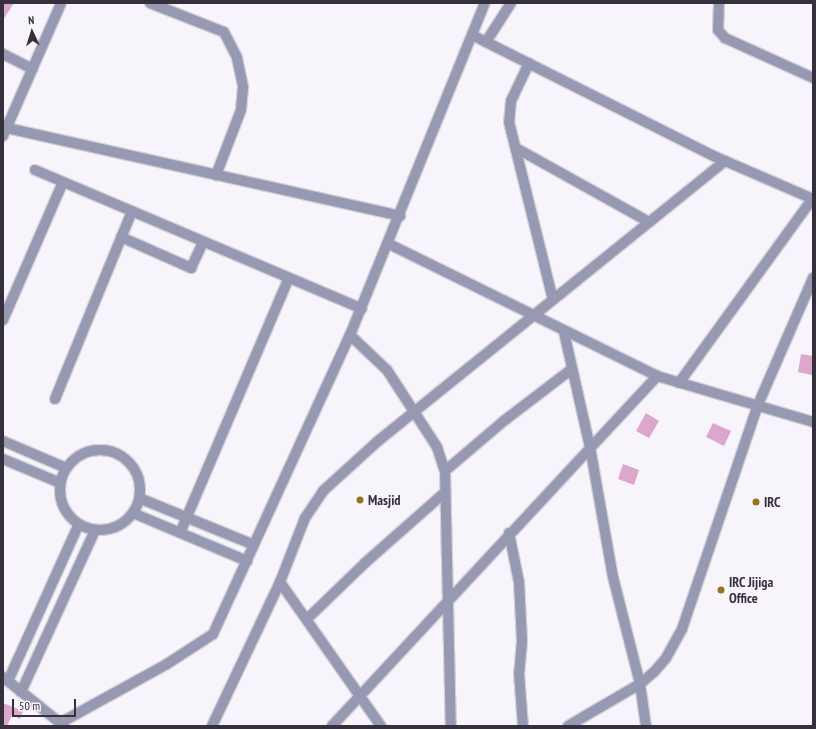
<!DOCTYPE html>
<style>
body{margin:0}
#map{position:relative;width:816px;height:729px;overflow:hidden;background:#f8f4fb;font-family:"PT Sans Narrow",sans-serif}
div>[style]{position:absolute}
.building>*{inset:0;background:#dda6cd}
.roads{filter:drop-shadow(1px 0 #d5d1d9) drop-shadow(-1px 0 #d5d1d9) drop-shadow(0 1px #d5d1d9) drop-shadow(0 -1px #d5d1d9)}
.minor>*{height:10px;margin:-5px;padding:0 5px;transform-origin:5px;border-radius:5px;background:#9798b1}
.minor>.ring{margin:-5px;padding:0;box-sizing:content-box;background:none;border:10px solid #9798b1;border-radius:50%}
.dots>*{width:11px;height:11px;translate:-50% -50%;box-sizing:border-box;border:2px solid #f8f4fb;border-radius:50%}
span{translate:-50% -50%;white-space:nowrap;text-align:center;line-height:1.15;-webkit-text-stroke:3px #f8f4fb;paint-order:stroke}
.poi-label{font-size:14px;color:#362f3c;font-weight:700}
.left{translate:0 -50%;text-align:left}
.frame{position:absolute;inset:0;border:4px solid #362f3c;pointer-events:none}
.north{position:absolute;left:12px;top:12px;width:40px;height:40px;-webkit-text-stroke:3px #f8f4fb;paint-order:stroke;rotate:356deg;font-size:11px;font-weight:700;line-height:16px;text-align:center;color:#362f3c}
.north::after{content:'';display:block;margin:auto;width:14px;height:18px;background:#362f3c;clip-path:polygon(50% 0,100% 100%,50% 72%,0 100%)}
.scale{position:absolute;left:12px;top:699px;width:64px;height:18px;box-sizing:border-box;border:2px solid #362f3c;border-top:0;padding-left:5px;font-size:12px;line-height:14px;white-space:nowrap;color:#362f3c;-webkit-text-stroke:3px #f8f4fb;paint-order:stroke}
</style>
<div id="map">
<div class="building">
<i style="clip-path:polygon(3px 3px,14px 3px,3px 20px)"></i>
<i style="clip-path:polygon(801px 354px,813px 356px,812px 375px,798px 372px)"></i>
<i style="clip-path:polygon(646px 413px,659px 421px,649px 438px,636px 431px)"></i>
<i style="clip-path:polygon(713px 423px,731px 431px,724px 446px,706px 437px)"></i>
<i style="clip-path:polygon(623px 464px,639px 470px,634px 485px,618px 479px)"></i>
<i style="clip-path:polygon(3px 703px,23px 711px,20px 719px,12px 715px,7px 726px,3px 726px)"></i>
</div>
<div class="roads">
<div class="minor">
<i style="left:150px;top:3px;width:79px;rotate:21.4deg"></i>
<i style="left:224px;top:32px;width:29px;rotate:63deg"></i>
<i style="left:237px;top:58px;width:30px;rotate:78deg"></i>
<i style="left:243px;top:87px;width:23px;rotate:95deg"></i>
<i style="left:241px;top:110px;width:70px;rotate:111deg"></i>
<i style="left:719px;top:3px;width:27px;rotate:92deg"></i>
<i style="left:718px;top:30px;width:11px;rotate:49deg"></i>
<i style="left:725px;top:38px;width:97px;rotate:24.4deg"></i>
<i style="left:472px;top:35px;width:273px;rotate:26.6deg"></i>
<i style="left:716px;top:157px;width:106px;rotate:23.4deg"></i>
<i style="left:486px;top:42px;width:46px;rotate:-57.3deg"></i>
<i style="left:3px;top:54px;width:33px;rotate:27deg"></i>
<i style="left:529px;top:63px;width:42px;rotate:115.3deg"></i>
<i style="left:511px;top:101px;width:21px;rotate:95deg"></i>
<i style="left:509px;top:122px;width:183px;rotate:76.1deg"></i>
<i style="left:7px;top:128px;width:403px;rotate:12.6deg"></i>
<i style="left:3px;top:136px;width:145px;rotate:-66.4deg"></i>
<i style="left:516px;top:148px;width:152px;rotate:29.1deg"></i>
<i style="left:35px;top:170px;width:355px;rotate:23deg"></i>
<i style="left:121px;top:237px;width:77px;rotate:23.9deg"></i>
<i style="left:191px;top:268px;width:29px;rotate:-65deg"></i>
<i style="left:389px;top:244px;width:299px;rotate:26.2deg"></i>
<i style="left:657px;top:376px;width:163px;rotate:16.4deg"></i>
<i style="left:3px;top:320px;width:150px;rotate:-66.5deg"></i>
<i style="left:564px;top:332px;width:118px;rotate:77.3deg"></i>
<i style="left:590px;top:447px;width:132px;rotate:80deg"></i>
<i style="left:613px;top:577px;width:110px;rotate:75.8deg"></i>
<i style="left:640px;top:684px;width:42px;rotate:81.9deg"></i>
<i style="left:350px;top:335px;width:51px;rotate:43.4deg"></i>
<i style="left:387px;top:370px;width:92px;rotate:57deg"></i>
<i style="left:437px;top:447px;width:25px;rotate:72deg"></i>
<i style="left:445px;top:471px;width:255px;rotate:88.7deg"></i>
<i style="left:679px;top:383px;width:227px;rotate:-54.1deg"></i>
<i style="left:55px;top:399px;width:203px;rotate:-67.7deg"></i>
<i style="left:3px;top:441px;width:69px;rotate:23.2deg"></i>
<i class="ring" style="left:60px;top:450px;width:70px;height:70px"></i>
<i style="left:3px;top:459px;width:62px;rotate:22.8deg"></i>
<i style="left:445px;top:471px;width:79px;rotate:-40.4deg"></i>
<i style="left:505px;top:420px;width:84px;rotate:-37.3deg"></i>
<i style="left:139px;top:498px;width:124px;rotate:22.2deg"></i>
<i style="left:133px;top:513px;width:124px;rotate:22.8deg"></i>
<i style="left:180px;top:533px;width:277px;rotate:-66.9deg"></i>
<i style="left:509px;top:533px;width:50px;rotate:78.5deg"></i>
<i style="left:519px;top:582px;width:59px;rotate:87.1deg"></i>
<i style="left:522px;top:641px;width:32px;rotate:95deg"></i>
<i style="left:519px;top:673px;width:53px;rotate:85.7deg"></i>
<i style="left:280px;top:582px;width:176px;rotate:55deg"></i>
<i style="left:307px;top:619px;width:81px;rotate:-44deg"></i>
<i style="left:365px;top:563px;width:106px;rotate:-41.5deg"></i>
<i style="left:3px;top:677px;width:78px;rotate:38.8deg"></i>
<i style="left:8px;top:681px;width:172px;rotate:-65.7deg"></i>
<i style="left:21px;top:692px;width:178px;rotate:-65.4deg"></i>
<i style="left:60px;top:723px;width:122px;rotate:-28.9deg"></i>
<i style="left:167px;top:664px;width:55px;rotate:-33.1deg"></i>
<i style="left:213px;top:634px;width:329px;rotate:-65.4deg"></i>
<i style="left:350px;top:335px;width:358px;rotate:-67.9deg"></i>
<i style="left:212px;top:726px;width:159px;rotate:-64.7deg"></i>
<i style="left:280px;top:582px;width:69px;rotate:-68.7deg"></i>
<i style="left:305px;top:518px;width:32px;rotate:-56deg"></i>
<i style="left:323px;top:491px;width:74px;rotate:-42.3deg"></i>
<i style="left:378px;top:441px;width:446px;rotate:-38.9deg"></i>
<i style="left:332px;top:726px;width:478px;rotate:-47.1deg"></i>
<i style="left:568px;top:726px;width:83px;rotate:-30.3deg"></i>
<i style="left:640px;top:684px;width:18px;rotate:-41deg"></i>
<i style="left:654px;top:672px;width:18px;rotate:-49deg"></i>
<i style="left:666px;top:658px;width:33px;rotate:-61deg"></i>
<i style="left:682px;top:629px;width:234px;rotate:-71.3deg"></i>
<i style="left:757px;top:407px;width:141px;rotate:-66.5deg"></i>
</div>
</div>
<div class="dots">
<i style="left:360px;top:500px;background:#97731c"></i>
<i style="left:756px;top:502px;background:#97731c"></i>
<i style="left:721px;top:590px;background:#97731c"></i>
</div>
<div class="poi-label">
<span class="left" style="left:368px;top:500px">Masjid</span>
<span class="left" style="left:764px;top:502px">IRC</span>
<span class="left" style="left:729px;top:590px">IRC Jijiga<br>Office</span>
</div>
<div class="frame"></div>
<div class="north">N</div>
<div class="scale">50 m</div>
</div>
